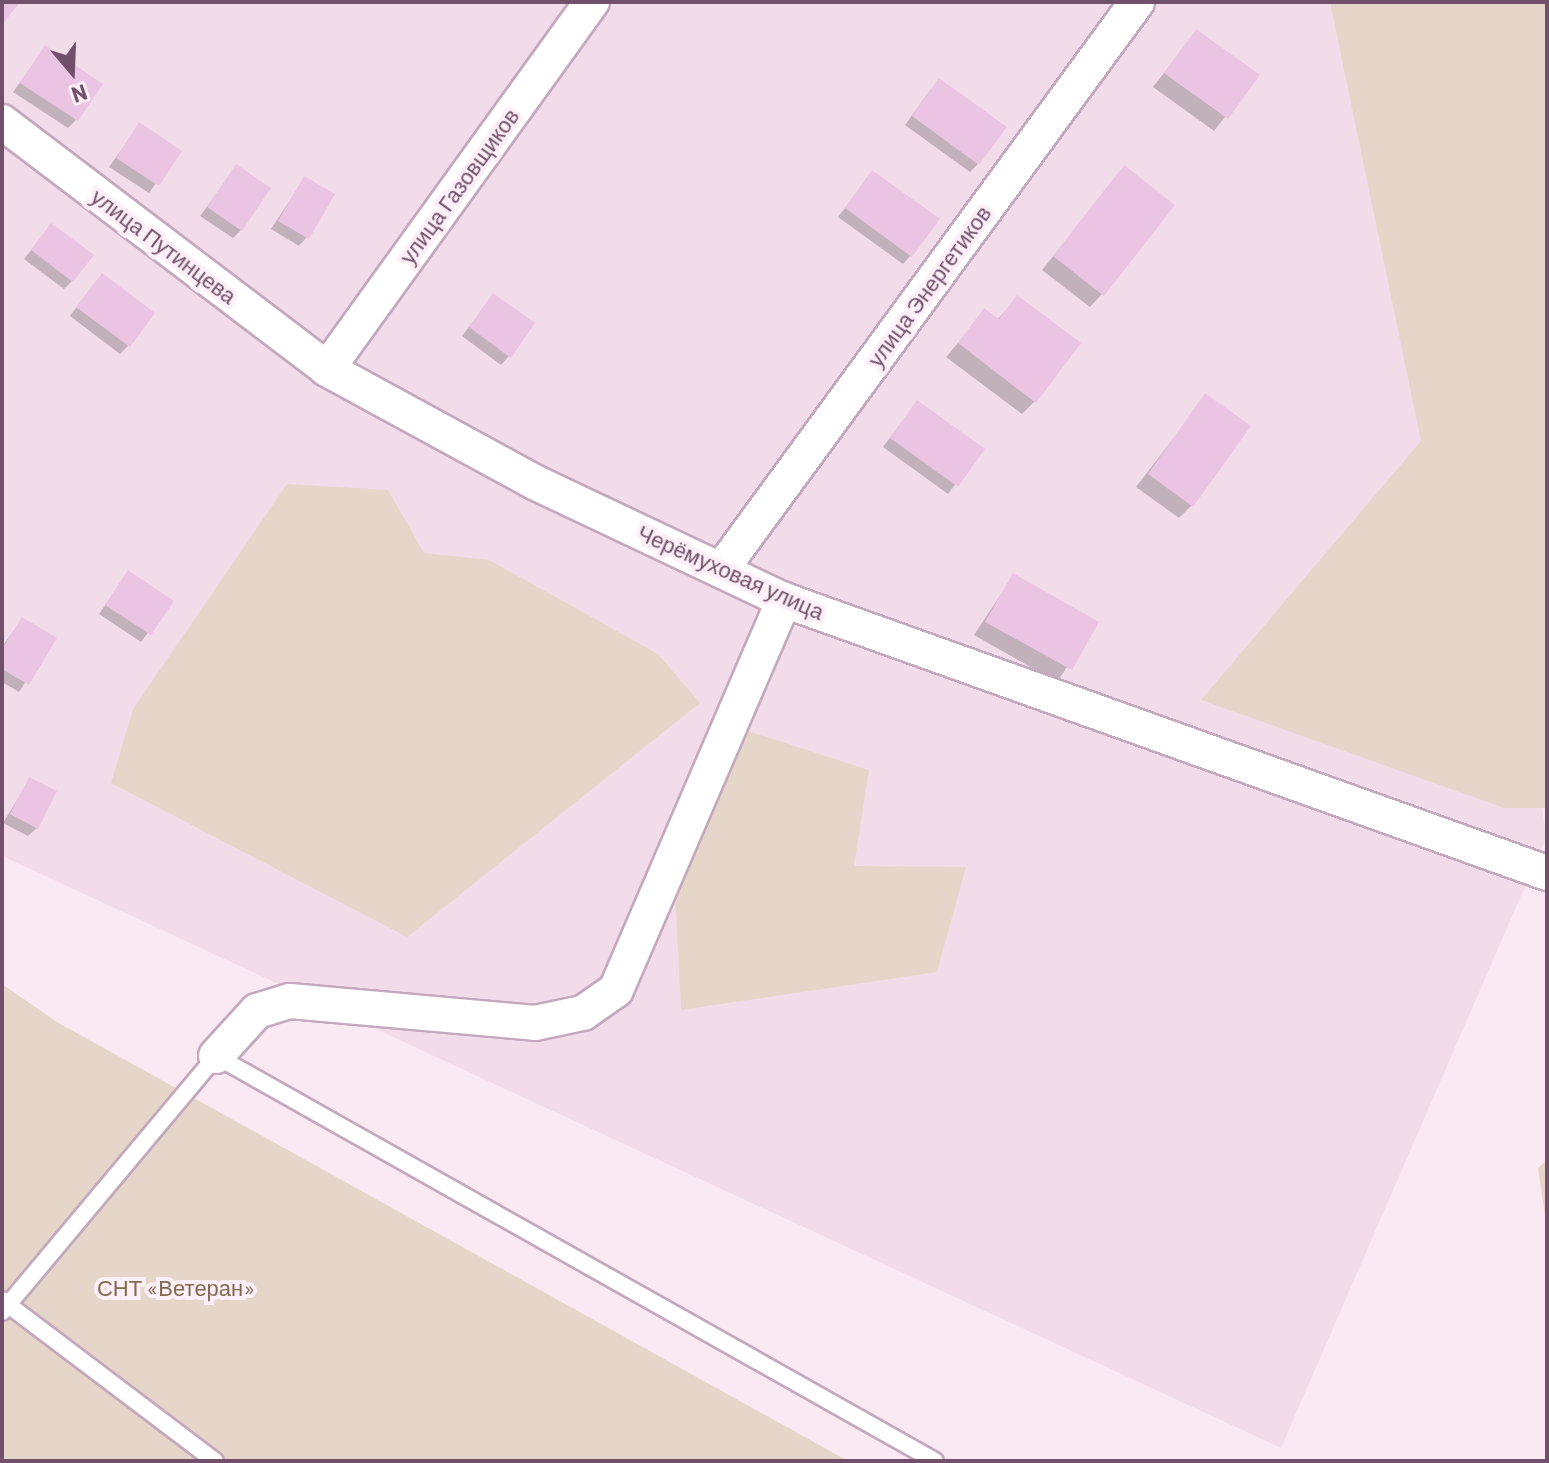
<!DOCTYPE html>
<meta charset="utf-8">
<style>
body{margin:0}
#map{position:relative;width:1549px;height:1463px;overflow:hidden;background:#fae9f3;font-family:Barlow,sans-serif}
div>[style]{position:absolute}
.residential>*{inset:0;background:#f3dcea}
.green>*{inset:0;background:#e6d6c9}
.shadow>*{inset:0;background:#0003}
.building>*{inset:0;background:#ecc4e3}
.roads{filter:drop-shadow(2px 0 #c4a8bd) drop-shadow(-2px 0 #c4a8bd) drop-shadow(0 2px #c4a8bd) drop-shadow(0 -2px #c4a8bd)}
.lane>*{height:16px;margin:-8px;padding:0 8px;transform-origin:8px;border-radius:8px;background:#fff}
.street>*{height:34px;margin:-17px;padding:0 17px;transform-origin:17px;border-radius:17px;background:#fff}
span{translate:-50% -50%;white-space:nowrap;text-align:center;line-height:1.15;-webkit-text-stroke:8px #fdeff7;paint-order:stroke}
.street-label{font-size:22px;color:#72506b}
.park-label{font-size:22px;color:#816a4f}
.frame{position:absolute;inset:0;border:4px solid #72506b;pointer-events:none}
.north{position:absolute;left:32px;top:32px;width:80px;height:80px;-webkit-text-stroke:6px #fdeff7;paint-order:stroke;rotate:161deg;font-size:22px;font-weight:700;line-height:32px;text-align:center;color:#72506b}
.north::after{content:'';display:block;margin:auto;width:28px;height:36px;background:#72506b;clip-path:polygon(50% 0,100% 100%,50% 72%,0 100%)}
</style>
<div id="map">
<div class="residential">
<i style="clip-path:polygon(2px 2px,1388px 2px,1547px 836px,1281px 1448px,2px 856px)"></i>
</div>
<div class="green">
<i style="clip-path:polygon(1330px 2px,1547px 2px,1547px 808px,1504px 808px,1201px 700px,1421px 441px)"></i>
<i style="clip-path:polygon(287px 484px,388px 490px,424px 553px,489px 560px,658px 654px,700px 703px,407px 937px,111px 783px,133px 709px)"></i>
<i style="clip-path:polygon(748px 731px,869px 770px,854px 866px,966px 867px,937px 972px,681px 1010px,675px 891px)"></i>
<i style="clip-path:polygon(2px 984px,57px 1022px,848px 1461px,2px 1461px)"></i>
<i style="clip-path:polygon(1547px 1160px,1547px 1229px,1538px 1168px)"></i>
</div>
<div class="shadow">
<i style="clip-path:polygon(1196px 32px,1257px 76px,1214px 131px,1153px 87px)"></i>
<i style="clip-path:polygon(45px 48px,76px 120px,68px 128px,13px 92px)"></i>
<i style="clip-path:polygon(931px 89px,978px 164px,970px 172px,905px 125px)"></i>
<i style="clip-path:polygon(139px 125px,179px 151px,149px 193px,109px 167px)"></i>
<i style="clip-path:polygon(236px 167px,241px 230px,233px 238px,200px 216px)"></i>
<i style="clip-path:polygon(1124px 168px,1102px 294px,1090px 307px,1042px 270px)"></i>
<i style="clip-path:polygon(872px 173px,911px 255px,903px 264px,838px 217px)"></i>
<i style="clip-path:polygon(304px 179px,307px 237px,299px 246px,271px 229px)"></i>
<i style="clip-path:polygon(44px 234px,72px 281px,64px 289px,24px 259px)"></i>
<i style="clip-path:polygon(94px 284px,128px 346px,120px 354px,70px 316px)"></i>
<i style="clip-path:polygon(1017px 298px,1035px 401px,1022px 414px,946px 357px,985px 311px,997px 320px)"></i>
<i style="clip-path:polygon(486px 304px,509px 356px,501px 365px,462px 336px)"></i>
<i style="clip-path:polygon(1206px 396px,1192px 505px,1179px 518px,1136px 487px)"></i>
<i style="clip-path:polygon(910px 411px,982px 449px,948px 494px,883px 447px)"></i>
<i style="clip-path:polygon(128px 573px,171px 602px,141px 642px,99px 614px)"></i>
<i style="clip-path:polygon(1013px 576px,1096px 623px,1057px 682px,974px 635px)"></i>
<i style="clip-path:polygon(22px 619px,54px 638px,19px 692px,2px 682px,2px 647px)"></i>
<i style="clip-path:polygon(30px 779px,37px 828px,28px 836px,3px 823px)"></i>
</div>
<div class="building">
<i style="clip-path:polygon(2px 2px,20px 2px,2px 25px)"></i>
<i style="clip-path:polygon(1196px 29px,1260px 75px,1228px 119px,1164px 73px)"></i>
<i style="clip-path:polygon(45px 45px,103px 84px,78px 121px,20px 83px)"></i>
<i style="clip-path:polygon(939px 78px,1007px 127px,979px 165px,912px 116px)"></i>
<i style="clip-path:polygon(139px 122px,182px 151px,159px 186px,116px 158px)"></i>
<i style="clip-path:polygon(236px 164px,271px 188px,242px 231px,207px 207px)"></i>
<i style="clip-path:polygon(1124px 165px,1175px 205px,1104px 296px,1053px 256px)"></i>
<i style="clip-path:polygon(872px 170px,940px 219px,912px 257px,845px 208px)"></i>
<i style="clip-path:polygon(304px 176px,335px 194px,309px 239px,278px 221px)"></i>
<i style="clip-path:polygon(51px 223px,94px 255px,73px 282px,31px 250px)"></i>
<i style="clip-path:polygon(102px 273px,155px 313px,130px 347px,76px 307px)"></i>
<i style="clip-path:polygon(493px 293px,535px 323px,511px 358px,469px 327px)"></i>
<i style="clip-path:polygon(1017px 295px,1081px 343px,1036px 403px,958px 343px,984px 308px,999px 319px)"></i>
<i style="clip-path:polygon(1205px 393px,1251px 426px,1193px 507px,1148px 474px)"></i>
<i style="clip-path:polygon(917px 400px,985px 449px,958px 487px,890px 438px)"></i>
<i style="clip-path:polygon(128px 570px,174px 601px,151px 635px,105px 605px)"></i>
<i style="clip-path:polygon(1013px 573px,1099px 622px,1072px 670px,985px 622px)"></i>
<i style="clip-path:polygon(22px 617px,57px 638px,29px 685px,2px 669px,2px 649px)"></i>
<i style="clip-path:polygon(29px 777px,57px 791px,38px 829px,10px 814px)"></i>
</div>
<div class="roads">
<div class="lane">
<i style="left:2px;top:1300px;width:267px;rotate:37.1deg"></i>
<i style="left:2px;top:1312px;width:334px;rotate:-50.1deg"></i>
<i style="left:216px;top:1056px;width:825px;rotate:29.39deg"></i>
</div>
<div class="street">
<i style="left:2px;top:122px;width:408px;rotate:37.2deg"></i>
<i style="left:327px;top:369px;width:238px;rotate:28.6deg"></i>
<i style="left:536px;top:483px;width:274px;rotate:25.3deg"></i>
<i style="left:784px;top:600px;width:810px;rotate:19.69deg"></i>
<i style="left:327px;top:369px;width:453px;rotate:-54.2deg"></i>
<i style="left:721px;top:570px;width:704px;rotate:-53.78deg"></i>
<i style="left:216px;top:1056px;width:61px;rotate:-47.7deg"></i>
<i style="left:257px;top:1011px;width:34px;rotate:-17deg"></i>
<i style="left:290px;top:1001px;width:246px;rotate:5.1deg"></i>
<i style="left:535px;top:1023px;width:49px;rotate:-11.8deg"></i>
<i style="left:583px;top:1013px;width:40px;rotate:-34.9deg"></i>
<i style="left:616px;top:990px;width:425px;rotate:-66.7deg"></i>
</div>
</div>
<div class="street-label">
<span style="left:459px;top:186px;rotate:-54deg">улица Газовщиков</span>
<span style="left:164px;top:246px;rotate:37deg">улица Путинцева</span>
<span style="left:929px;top:286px;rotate:-54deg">улица Энергетиков</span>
<span style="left:731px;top:572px;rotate:24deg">Черёмуховая улица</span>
</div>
<div class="park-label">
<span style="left:176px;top:1288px">СНТ «Ветеран»</span>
</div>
<div class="frame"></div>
<div class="north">N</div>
</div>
